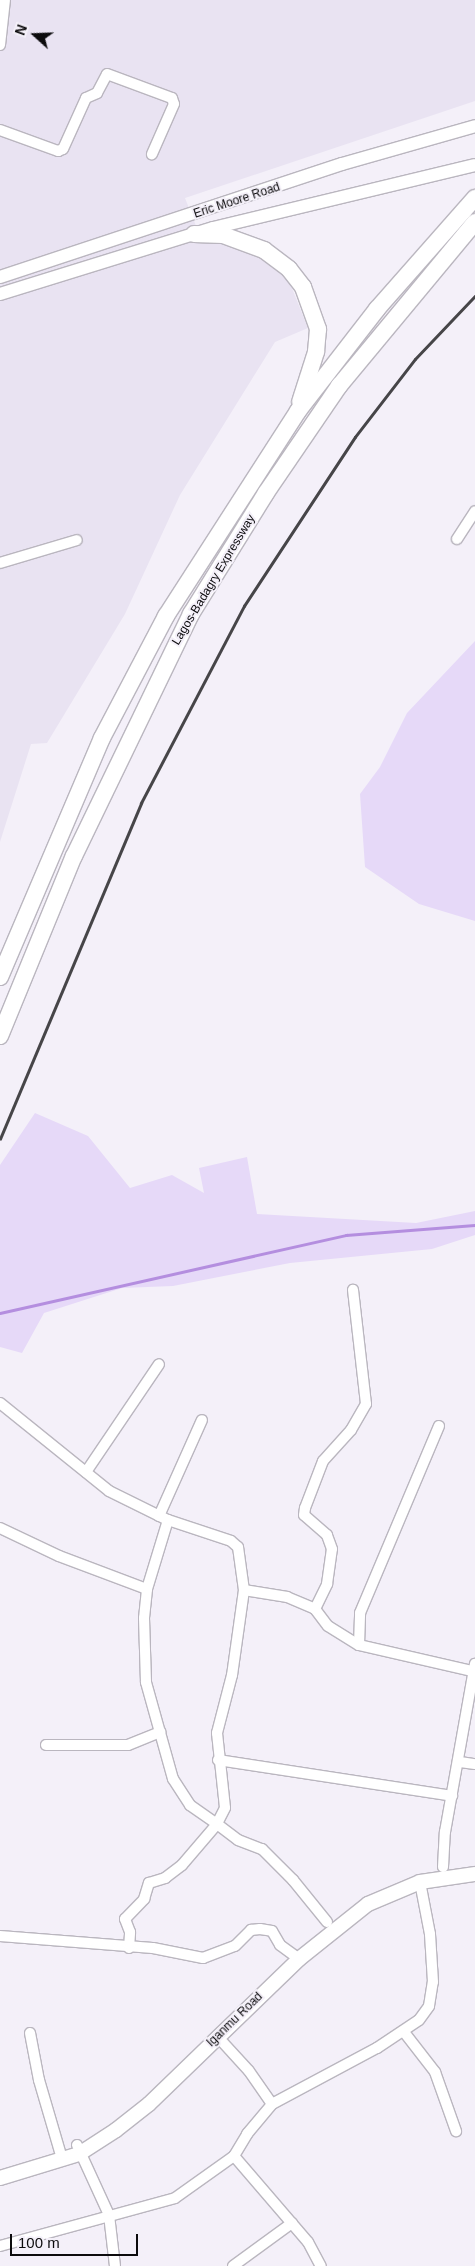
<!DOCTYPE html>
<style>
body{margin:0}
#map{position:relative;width:475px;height:2266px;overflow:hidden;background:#f4f0f9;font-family:Helvetica,sans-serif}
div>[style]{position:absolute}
.built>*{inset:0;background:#e9e3f2}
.green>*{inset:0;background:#e6d9f8}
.stream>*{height:2.5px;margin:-1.25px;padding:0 1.25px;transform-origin:1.25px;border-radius:1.25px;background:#b48edf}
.roads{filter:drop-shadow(1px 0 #bab6bf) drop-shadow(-1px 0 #bab6bf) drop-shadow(0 1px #bab6bf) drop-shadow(0 -1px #bab6bf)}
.minor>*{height:10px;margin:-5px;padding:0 5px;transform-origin:5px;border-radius:5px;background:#fff}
.tertiary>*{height:12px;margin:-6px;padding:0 6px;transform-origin:6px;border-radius:6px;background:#fff}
.secondary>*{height:14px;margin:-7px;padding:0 7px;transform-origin:7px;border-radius:7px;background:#fff}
.trunk>*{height:16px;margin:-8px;padding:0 8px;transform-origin:8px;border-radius:8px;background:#fff}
.rail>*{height:2.5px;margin:-1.25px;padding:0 1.25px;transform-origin:1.25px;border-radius:1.25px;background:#464548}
span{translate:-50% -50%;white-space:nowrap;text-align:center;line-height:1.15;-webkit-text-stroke:4px #f4f0f9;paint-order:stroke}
.street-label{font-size:12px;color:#0c0b0d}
.north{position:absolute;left:10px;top:10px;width:50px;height:50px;-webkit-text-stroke:4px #f4f0f9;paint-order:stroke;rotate:290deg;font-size:14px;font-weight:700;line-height:20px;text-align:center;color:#0c0b0d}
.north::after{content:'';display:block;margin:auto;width:18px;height:22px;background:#0c0b0d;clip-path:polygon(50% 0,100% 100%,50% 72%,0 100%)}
.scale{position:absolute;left:10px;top:2234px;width:128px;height:22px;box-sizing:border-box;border:2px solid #0c0b0d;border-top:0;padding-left:6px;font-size:15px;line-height:18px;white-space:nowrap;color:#0c0b0d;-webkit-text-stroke:4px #f4f0f9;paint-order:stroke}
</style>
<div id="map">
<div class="built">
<i style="clip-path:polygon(0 0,475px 0,475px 101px,185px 198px,202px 241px,232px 243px,250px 250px,287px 276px,308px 328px,275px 342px,180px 495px,125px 614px,47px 743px,31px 744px,0 842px)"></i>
</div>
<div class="green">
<i style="clip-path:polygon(475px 641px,475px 921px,419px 904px,365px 867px,360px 794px,380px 767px,407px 713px)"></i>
<i style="clip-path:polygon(35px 1113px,88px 1136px,130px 1188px,172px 1175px,204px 1193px,199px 1168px,247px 1157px,257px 1214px,416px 1223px,475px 1211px,475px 1235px,432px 1249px,290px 1263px,173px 1286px,122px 1288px,44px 1313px,22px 1353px,0 1347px,0 1165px)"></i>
</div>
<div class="stream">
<i style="left:0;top:1313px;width:355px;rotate:-12.7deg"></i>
<i style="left:346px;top:1235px;width:129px;rotate:-4.4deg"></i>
</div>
<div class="roads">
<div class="minor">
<i style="left:0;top:45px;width:45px;rotate:-83.7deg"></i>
<i style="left:0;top:130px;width:62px;rotate:19.9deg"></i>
<i style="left:58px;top:151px;width:5px;rotate:-22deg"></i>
<i style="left:63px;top:149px;width:56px;rotate:-65.7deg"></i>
<i style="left:86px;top:98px;width:12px;rotate:-24deg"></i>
<i style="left:97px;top:93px;width:21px;rotate:-62deg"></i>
<i style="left:107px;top:74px;width:69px;rotate:20.3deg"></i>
<i style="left:172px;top:98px;width:6px;rotate:72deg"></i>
<i style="left:174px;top:104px;width:55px;rotate:113.7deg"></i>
<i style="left:457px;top:539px;width:33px;rotate:-57deg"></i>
<i style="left:0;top:563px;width:80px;rotate:-16.6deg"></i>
<i style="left:0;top:1403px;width:140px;rotate:38.9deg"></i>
<i style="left:109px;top:1491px;width:66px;rotate:26.2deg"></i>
<i style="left:168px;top:1520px;width:66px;rotate:18.4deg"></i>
<i style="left:231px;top:1541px;width:9px;rotate:41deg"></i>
<i style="left:238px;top:1547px;width:43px;rotate:82.1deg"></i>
<i style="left:244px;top:1590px;width:86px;rotate:98deg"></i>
<i style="left:232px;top:1675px;width:60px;rotate:104.5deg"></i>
<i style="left:217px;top:1733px;width:75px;rotate:83.9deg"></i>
<i style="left:225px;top:1808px;width:18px;rotate:117deg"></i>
<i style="left:217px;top:1824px;width:26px;rotate:37deg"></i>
<i style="left:238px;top:1840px;width:26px;rotate:21deg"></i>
<i style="left:262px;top:1849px;width:44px;rotate:45deg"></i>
<i style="left:293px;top:1880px;width:54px;rotate:51deg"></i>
<i style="left:86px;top:1472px;width:130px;rotate:-55.9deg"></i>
<i style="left:159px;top:1516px;width:105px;rotate:-65.9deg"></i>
<i style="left:0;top:1528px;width:65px;rotate:25.4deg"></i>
<i style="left:59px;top:1556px;width:94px;rotate:20.6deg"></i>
<i style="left:244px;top:1590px;width:44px;rotate:9.2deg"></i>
<i style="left:287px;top:1597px;width:30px;rotate:23deg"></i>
<i style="left:315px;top:1609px;width:21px;rotate:53deg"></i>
<i style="left:328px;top:1626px;width:36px;rotate:32deg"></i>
<i style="left:359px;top:1645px;width:116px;rotate:13deg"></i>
<i style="left:315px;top:1609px;width:28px;rotate:-64deg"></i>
<i style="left:327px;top:1584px;width:35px;rotate:-82deg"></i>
<i style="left:332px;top:1549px;width:15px;rotate:-110deg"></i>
<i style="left:327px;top:1535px;width:30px;rotate:-139deg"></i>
<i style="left:304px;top:1515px;width:7px;rotate:-82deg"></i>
<i style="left:305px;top:1508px;width:50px;rotate:-69deg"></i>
<i style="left:323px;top:1461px;width:42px;rotate:-47.9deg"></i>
<i style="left:351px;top:1430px;width:30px;rotate:-60deg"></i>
<i style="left:366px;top:1404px;width:115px;rotate:-96.5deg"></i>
<i style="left:359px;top:1645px;width:32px;rotate:-88deg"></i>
<i style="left:360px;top:1613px;width:203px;rotate:-67.1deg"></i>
<i style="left:46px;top:1745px;width:82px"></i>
<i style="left:128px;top:1745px;width:35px;rotate:-22deg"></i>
<i style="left:218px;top:1760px;width:237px;rotate:8.7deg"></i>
<i style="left:460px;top:1762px;width:15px;rotate:8deg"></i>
<i style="left:443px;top:1867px;width:35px;rotate:-87deg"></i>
<i style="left:445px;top:1832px;width:171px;rotate:-79.9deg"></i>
<i style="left:0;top:1936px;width:153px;rotate:4.5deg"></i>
<i style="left:153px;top:1948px;width:51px;rotate:11.3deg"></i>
<i style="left:203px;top:1958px;width:34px;rotate:-21deg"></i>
<i style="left:235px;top:1946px;width:23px;rotate:-45deg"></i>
<i style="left:251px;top:1930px;width:9px;rotate:-6deg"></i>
<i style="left:260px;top:1929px;width:12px;rotate:9deg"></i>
<i style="left:272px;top:1931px;width:16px;rotate:60deg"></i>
<i style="left:280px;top:1945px;width:24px;rotate:36deg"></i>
<i style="left:129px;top:1948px;width:16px;rotate:-86deg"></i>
<i style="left:130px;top:1932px;width:14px;rotate:-111deg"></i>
<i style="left:125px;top:1919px;width:28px;rotate:-46deg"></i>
<i style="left:144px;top:1899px;width:17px;rotate:-73deg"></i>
<i style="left:149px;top:1883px;width:17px;rotate:-17deg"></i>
<i style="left:165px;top:1878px;width:21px;rotate:-37deg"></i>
<i style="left:182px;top:1865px;width:54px;rotate:-49.5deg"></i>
<i style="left:217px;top:1824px;width:33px;rotate:-145deg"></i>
<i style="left:190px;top:1805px;width:31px;rotate:-123deg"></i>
<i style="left:173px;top:1779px;width:101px;rotate:-105.6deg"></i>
<i style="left:146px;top:1682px;width:64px;rotate:-91.8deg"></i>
<i style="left:144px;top:1618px;width:29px;rotate:-84deg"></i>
<i style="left:147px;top:1589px;width:72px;rotate:-73.1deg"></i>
<i style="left:404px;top:2032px;width:51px;rotate:52.2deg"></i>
<i style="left:435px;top:2072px;width:63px;rotate:70.4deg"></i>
<i style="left:30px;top:2033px;width:48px;rotate:79.2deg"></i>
<i style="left:39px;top:2080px;width:75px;rotate:73.7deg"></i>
<i style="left:217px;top:2036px;width:47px;rotate:47.6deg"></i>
<i style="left:249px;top:2071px;width:40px;rotate:55.1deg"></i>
<i style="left:77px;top:2145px;width:77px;rotate:65.4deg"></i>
<i style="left:109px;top:2215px;width:51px;rotate:83.3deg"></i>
<i style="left:234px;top:2156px;width:113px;rotate:49.3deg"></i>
<i style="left:308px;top:2242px;width:27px;rotate:62deg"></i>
<i style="left:0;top:2246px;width:181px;rotate:-15.3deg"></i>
<i style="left:175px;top:2198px;width:72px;rotate:-35.4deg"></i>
<i style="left:234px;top:2156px;width:26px;rotate:-59deg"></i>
<i style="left:247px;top:2134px;width:39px;rotate:-50deg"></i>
<i style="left:272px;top:2104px;width:119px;rotate:-28.1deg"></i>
<i style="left:377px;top:2048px;width:50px;rotate:-33.7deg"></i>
<i style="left:419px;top:2020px;width:17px;rotate:-54deg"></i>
<i style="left:429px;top:2006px;width:24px;rotate:-81deg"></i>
<i style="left:433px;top:1982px;width:48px;rotate:-93.6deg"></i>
<i style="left:430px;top:1934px;width:53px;rotate:-100.9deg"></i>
<i style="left:233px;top:2266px;width:73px;rotate:-36.1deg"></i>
</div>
<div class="tertiary">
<i style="left:0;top:277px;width:360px;rotate:-18.3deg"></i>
<i style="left:342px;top:164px;width:138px;rotate:-15.9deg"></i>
<i style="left:0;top:294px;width:223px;rotate:-17.2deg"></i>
<i style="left:213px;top:228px;width:269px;rotate:-13.5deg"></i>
</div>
<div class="secondary">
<i style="left:0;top:2178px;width:83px;rotate:-16.9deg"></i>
<i style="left:79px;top:2154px;width:44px;rotate:-33deg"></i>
<i style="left:116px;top:2130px;width:42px;rotate:-38.2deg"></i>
<i style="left:149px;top:2104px;width:209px;rotate:-44deg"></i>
<i style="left:299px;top:1959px;width:88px;rotate:-38.6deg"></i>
<i style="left:368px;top:1904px;width:56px;rotate:-22.9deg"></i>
<i style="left:420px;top:1882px;width:56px;rotate:-8.3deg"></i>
</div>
<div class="trunk">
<i style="left:194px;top:234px;width:29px;rotate:2deg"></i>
<i style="left:223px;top:235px;width:44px;rotate:20.1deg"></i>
<i style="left:264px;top:250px;width:31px;rotate:37deg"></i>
<i style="left:289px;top:269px;width:23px;rotate:52deg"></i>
<i style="left:303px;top:287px;width:45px;rotate:70.3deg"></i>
<i style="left:318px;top:329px;width:23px;rotate:95deg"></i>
<i style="left:316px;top:352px;width:52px;rotate:107.7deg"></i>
<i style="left:0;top:977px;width:260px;rotate:-66.9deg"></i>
<i style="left:102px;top:738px;width:138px;rotate:-62.3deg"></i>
<i style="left:166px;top:616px;width:244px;rotate:-57.2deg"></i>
<i style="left:298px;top:411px;width:129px;rotate:-52.2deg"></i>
<i style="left:377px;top:309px;width:148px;rotate:-48.6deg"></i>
<i style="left:0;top:1036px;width:195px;rotate:-67.7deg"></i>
<i style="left:74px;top:856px;width:269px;rotate:-64.2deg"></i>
<i style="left:191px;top:614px;width:142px;rotate:-58.2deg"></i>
<i style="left:266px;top:493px;width:130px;rotate:-55.7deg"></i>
<i style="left:339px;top:386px;width:213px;rotate:-50.3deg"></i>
</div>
</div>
<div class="rail">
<i style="left:0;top:1139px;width:364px;rotate:-67.2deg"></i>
<i style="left:141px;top:803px;width:222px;rotate:-62.4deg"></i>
<i style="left:244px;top:606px;width:202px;rotate:-56.7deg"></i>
<i style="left:355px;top:437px;width:98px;rotate:-52.4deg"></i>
<i style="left:415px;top:359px;width:87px;rotate:-46.4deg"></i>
</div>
<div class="street-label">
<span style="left:237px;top:201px;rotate:-18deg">Eric Moore Road</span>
<span style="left:214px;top:580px;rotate:-59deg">Lagos-Badagry Expressway</span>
<span style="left:235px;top:2020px;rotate:-44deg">Iganmu Road</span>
</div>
<div class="north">N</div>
<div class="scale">100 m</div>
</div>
